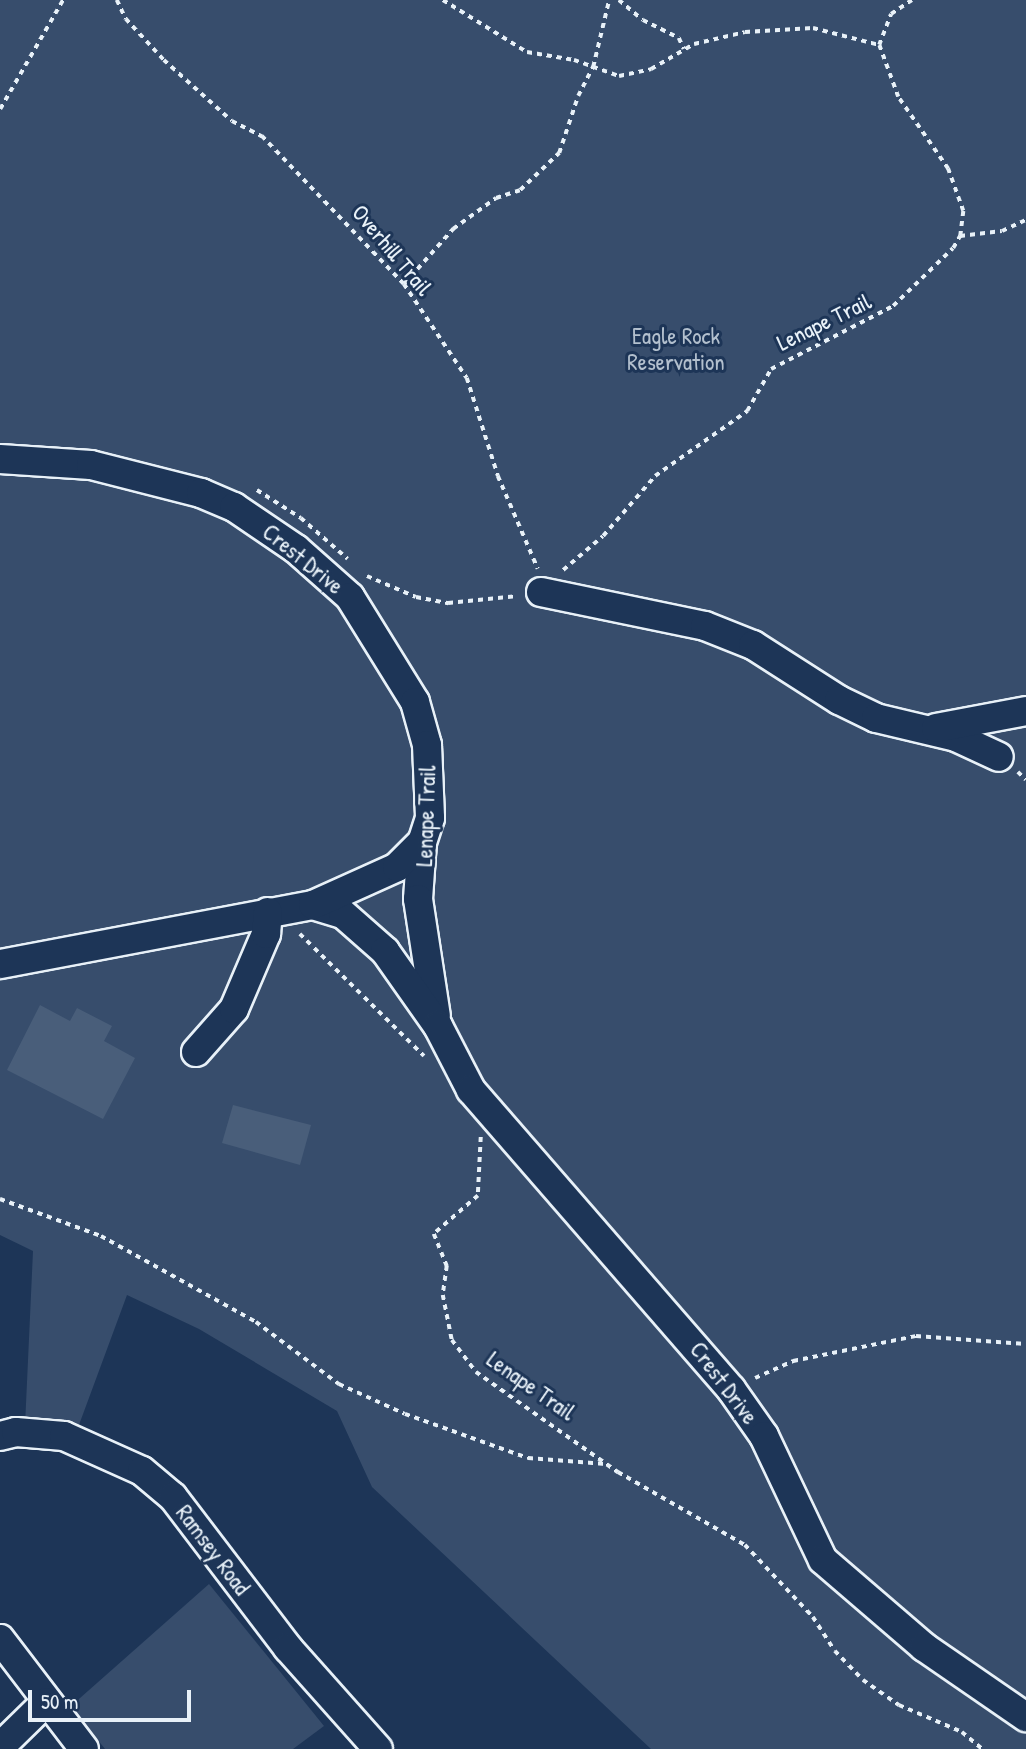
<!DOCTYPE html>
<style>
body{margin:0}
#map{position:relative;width:1026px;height:1749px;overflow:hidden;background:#1d3557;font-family:"Patrick Hand",sans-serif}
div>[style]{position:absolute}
.green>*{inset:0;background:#374d6c}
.building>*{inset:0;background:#495e7a}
.path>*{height:3.5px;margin-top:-1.75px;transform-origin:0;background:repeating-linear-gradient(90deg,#e8f1f8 0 5px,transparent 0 10px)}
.roads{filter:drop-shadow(2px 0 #e8f1f8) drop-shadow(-2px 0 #e8f1f8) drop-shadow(0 2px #e8f1f8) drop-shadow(0 -2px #e8f1f8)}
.minor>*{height:28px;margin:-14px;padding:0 14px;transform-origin:14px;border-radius:14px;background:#1d3557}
span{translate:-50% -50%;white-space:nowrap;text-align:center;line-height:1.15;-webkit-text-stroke:6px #1d3557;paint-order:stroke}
.street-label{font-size:23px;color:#e8f1f8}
.park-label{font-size:23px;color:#b3c0ce}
.scale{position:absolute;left:28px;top:1690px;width:163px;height:32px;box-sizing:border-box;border:4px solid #e8f1f8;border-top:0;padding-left:9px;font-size:21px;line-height:24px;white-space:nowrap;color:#e8f1f8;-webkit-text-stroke:5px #1d3557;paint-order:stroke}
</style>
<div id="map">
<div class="green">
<i style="clip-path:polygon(0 0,1026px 0,1026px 1749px,651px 1749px,372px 1487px,337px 1411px,199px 1329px,127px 1295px,76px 1433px,25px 1426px,33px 1251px,0 1235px)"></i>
<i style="clip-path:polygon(209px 1584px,324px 1726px,293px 1749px,105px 1749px,71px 1706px)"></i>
</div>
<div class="building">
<i style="clip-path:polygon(40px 1005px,70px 1021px,77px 1008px,112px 1026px,104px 1041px,135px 1058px,103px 1119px,7px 1070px)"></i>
<i style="clip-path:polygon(233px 1105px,311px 1125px,300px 1165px,222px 1143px)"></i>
</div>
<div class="path">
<i style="left:117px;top:0;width:21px;rotate:65deg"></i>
<i style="left:126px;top:19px;width:56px;rotate:47.2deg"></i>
<i style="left:164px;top:60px;width:91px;rotate:41.9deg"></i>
<i style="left:232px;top:121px;width:34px;rotate:27deg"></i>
<i style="left:262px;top:136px;width:205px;rotate:46.2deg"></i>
<i style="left:404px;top:284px;width:113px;rotate:56.2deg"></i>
<i style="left:467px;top:378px;width:103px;rotate:72.4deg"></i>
<i style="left:498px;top:476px;width:101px;rotate:66.7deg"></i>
<i style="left:443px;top:0;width:99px;rotate:31.8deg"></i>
<i style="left:527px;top:52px;width:48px;rotate:9.7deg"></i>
<i style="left:574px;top:60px;width:48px;rotate:19.6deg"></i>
<i style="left:619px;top:76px;width:33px;rotate:-12deg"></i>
<i style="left:651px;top:69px;width:50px;rotate:-30.2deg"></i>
<i style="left:694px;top:44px;width:52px;rotate:-13.2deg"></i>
<i style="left:745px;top:32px;width:68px;rotate:-3.4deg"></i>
<i style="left:813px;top:28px;width:68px;rotate:14.4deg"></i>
<i style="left:619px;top:0;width:31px;rotate:40deg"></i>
<i style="left:643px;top:20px;width:40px;rotate:26.6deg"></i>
<i style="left:679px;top:38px;width:12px;rotate:66deg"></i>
<i style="left:0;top:109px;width:126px;rotate:-60deg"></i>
<i style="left:960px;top:236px;width:42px;rotate:-6.8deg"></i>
<i style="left:1002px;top:231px;width:26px;rotate:-25deg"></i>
<i style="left:404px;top:284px;width:74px;rotate:-48.3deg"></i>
<i style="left:453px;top:229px;width:53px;rotate:-35.8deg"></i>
<i style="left:496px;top:198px;width:25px;rotate:-18deg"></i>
<i style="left:520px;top:190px;width:54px;rotate:-43.5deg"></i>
<i style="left:559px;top:153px;width:60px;rotate:-71.6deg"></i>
<i style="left:578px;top:96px;width:33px;rotate:-63deg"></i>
<i style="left:593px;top:67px;width:69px;rotate:-76.6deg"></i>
<i style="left:257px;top:490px;width:52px;rotate:32.5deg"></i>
<i style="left:301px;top:518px;width:62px;rotate:41.1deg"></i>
<i style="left:563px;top:570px;width:52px;rotate:-40.4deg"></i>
<i style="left:603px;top:536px;width:79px;rotate:-49.1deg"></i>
<i style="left:655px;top:476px;width:113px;rotate:-35.2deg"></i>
<i style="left:747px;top:411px;width:48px;rotate:-60.3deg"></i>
<i style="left:771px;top:369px;width:137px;rotate:-27.3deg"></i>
<i style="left:893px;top:306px;width:83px;rotate:-44deg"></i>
<i style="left:953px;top:248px;width:14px;rotate:-60deg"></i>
<i style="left:960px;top:236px;width:25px;rotate:-83deg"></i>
<i style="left:963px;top:211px;width:45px;rotate:-109.7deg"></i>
<i style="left:948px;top:169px;width:88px;rotate:-124.8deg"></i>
<i style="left:898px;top:97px;width:55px;rotate:-110.1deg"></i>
<i style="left:879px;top:45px;width:33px;rotate:-69deg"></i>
<i style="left:891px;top:14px;width:25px;rotate:-34deg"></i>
<i style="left:367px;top:576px;width:53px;rotate:23.2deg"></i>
<i style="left:416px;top:597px;width:33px;rotate:11deg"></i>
<i style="left:448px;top:603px;width:70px;rotate:-5.7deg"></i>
<i style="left:1018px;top:772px;width:11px;rotate:45deg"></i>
<i style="left:300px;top:934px;width:174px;rotate:44.5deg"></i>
<i style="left:481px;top:1137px;width:59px;rotate:92.9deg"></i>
<i style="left:478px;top:1196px;width:58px;rotate:139.2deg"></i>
<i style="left:434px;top:1234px;width:35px;rotate:68deg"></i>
<i style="left:447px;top:1266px;width:29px;rotate:98deg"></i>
<i style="left:443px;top:1295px;width:46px;rotate:78.7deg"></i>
<i style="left:452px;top:1340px;width:40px;rotate:53deg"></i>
<i style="left:476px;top:1372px;width:174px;rotate:35.2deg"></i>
<i style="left:618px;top:1472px;width:146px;rotate:29.9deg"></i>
<i style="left:745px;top:1545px;width:99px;rotate:46.6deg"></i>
<i style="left:813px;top:1617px;width:40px;rotate:57.1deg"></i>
<i style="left:835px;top:1651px;width:40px;rotate:46deg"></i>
<i style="left:863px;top:1680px;width:44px;rotate:34.8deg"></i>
<i style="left:899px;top:1705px;width:69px;rotate:23.2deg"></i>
<i style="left:962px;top:1732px;width:26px;rotate:40deg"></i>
<i style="left:0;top:1199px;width:108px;rotate:20.1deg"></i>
<i style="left:101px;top:1236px;width:177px;rotate:29deg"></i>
<i style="left:256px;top:1322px;width:104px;rotate:36.8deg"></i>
<i style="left:339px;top:1384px;width:72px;rotate:24.4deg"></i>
<i style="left:405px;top:1414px;width:131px;rotate:19.7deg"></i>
<i style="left:528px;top:1458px;width:78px;rotate:4.4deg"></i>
<i style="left:755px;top:1378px;width:42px;rotate:-24.1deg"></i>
<i style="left:793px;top:1361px;width:126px;rotate:-11.5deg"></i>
<i style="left:916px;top:1336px;width:110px;rotate:4.2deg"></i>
</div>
<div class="roads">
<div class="minor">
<i style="left:0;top:459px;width:91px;rotate:3.8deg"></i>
<i style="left:91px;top:465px;width:114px;rotate:14.3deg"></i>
<i style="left:201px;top:493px;width:36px;rotate:23deg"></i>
<i style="left:234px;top:507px;width:75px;rotate:34.1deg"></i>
<i style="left:296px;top:549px;width:72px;rotate:41.6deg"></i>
<i style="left:350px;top:597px;width:123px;rotate:58.2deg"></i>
<i style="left:415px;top:702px;width:45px;rotate:74.4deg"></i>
<i style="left:427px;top:745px;width:73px;rotate:87.6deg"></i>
<i style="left:430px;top:818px;width:25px;rotate:108deg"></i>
<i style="left:422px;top:842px;width:57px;rotate:94deg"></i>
<i style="left:418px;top:899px;width:118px;rotate:81.3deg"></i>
<i style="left:541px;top:592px;width:167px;rotate:11.7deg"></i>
<i style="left:705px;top:626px;width:52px;rotate:21.6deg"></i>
<i style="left:753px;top:645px;width:102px;rotate:32.6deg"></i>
<i style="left:839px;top:700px;width:41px;rotate:25.9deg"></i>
<i style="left:876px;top:718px;width:82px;rotate:13.4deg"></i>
<i style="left:956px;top:737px;width:47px;rotate:24.9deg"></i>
<i style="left:936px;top:728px;width:92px;rotate:-10.7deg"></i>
<i style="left:313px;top:905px;width:31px;rotate:17deg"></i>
<i style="left:343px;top:914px;width:56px;rotate:41.4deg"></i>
<i style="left:385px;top:951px;width:92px;rotate:54.8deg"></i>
<i style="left:438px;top:1026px;width:72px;rotate:62.7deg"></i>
<i style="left:471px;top:1090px;width:396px;rotate:49deg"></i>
<i style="left:731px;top:1389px;width:57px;rotate:54.9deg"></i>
<i style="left:764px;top:1436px;width:137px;rotate:64.6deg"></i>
<i style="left:823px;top:1560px;width:133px;rotate:40.7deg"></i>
<i style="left:924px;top:1647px;width:124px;rotate:34.5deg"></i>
<i style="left:0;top:964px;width:319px;rotate:-10.7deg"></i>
<i style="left:313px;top:905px;width:92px;rotate:-24.3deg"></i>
<i style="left:397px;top:867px;width:35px;rotate:-45deg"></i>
<i style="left:196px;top:1052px;width:57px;rotate:-48.5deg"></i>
<i style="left:234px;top:1009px;width:82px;rotate:-66.9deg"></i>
<i style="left:266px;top:934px;width:22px;rotate:-85deg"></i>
<i style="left:0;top:1436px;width:16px;rotate:-14deg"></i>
<i style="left:16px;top:1432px;width:48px;rotate:4.8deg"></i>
<i style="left:64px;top:1436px;width:85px;rotate:24.2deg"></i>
<i style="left:142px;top:1471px;width:40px;rotate:40deg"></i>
<i style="left:173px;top:1497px;width:190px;rotate:52.7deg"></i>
<i style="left:288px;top:1648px;width:135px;rotate:48.3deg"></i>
<i style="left:0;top:1639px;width:138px;rotate:52.6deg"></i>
<i style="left:0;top:1747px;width:64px;rotate:-44.4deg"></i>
</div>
</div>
<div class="street-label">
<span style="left:392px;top:250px;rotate:50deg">Overhill Trail</span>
<span style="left:824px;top:322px;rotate:-26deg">Lenape Trail</span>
<span style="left:303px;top:559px;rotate:39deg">Crest Drive</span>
<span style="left:426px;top:816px;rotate:-88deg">Lenape Trail</span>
<span style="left:724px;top:1383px;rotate:53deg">Crest Drive</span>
<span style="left:531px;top:1386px;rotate:35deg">Lenape Trail</span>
<span style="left:213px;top:1550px;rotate:53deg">Ramsey Road</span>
</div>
<div class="park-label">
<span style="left:676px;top:349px">Eagle Rock<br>Reservation</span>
</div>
<div class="scale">50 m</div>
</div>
